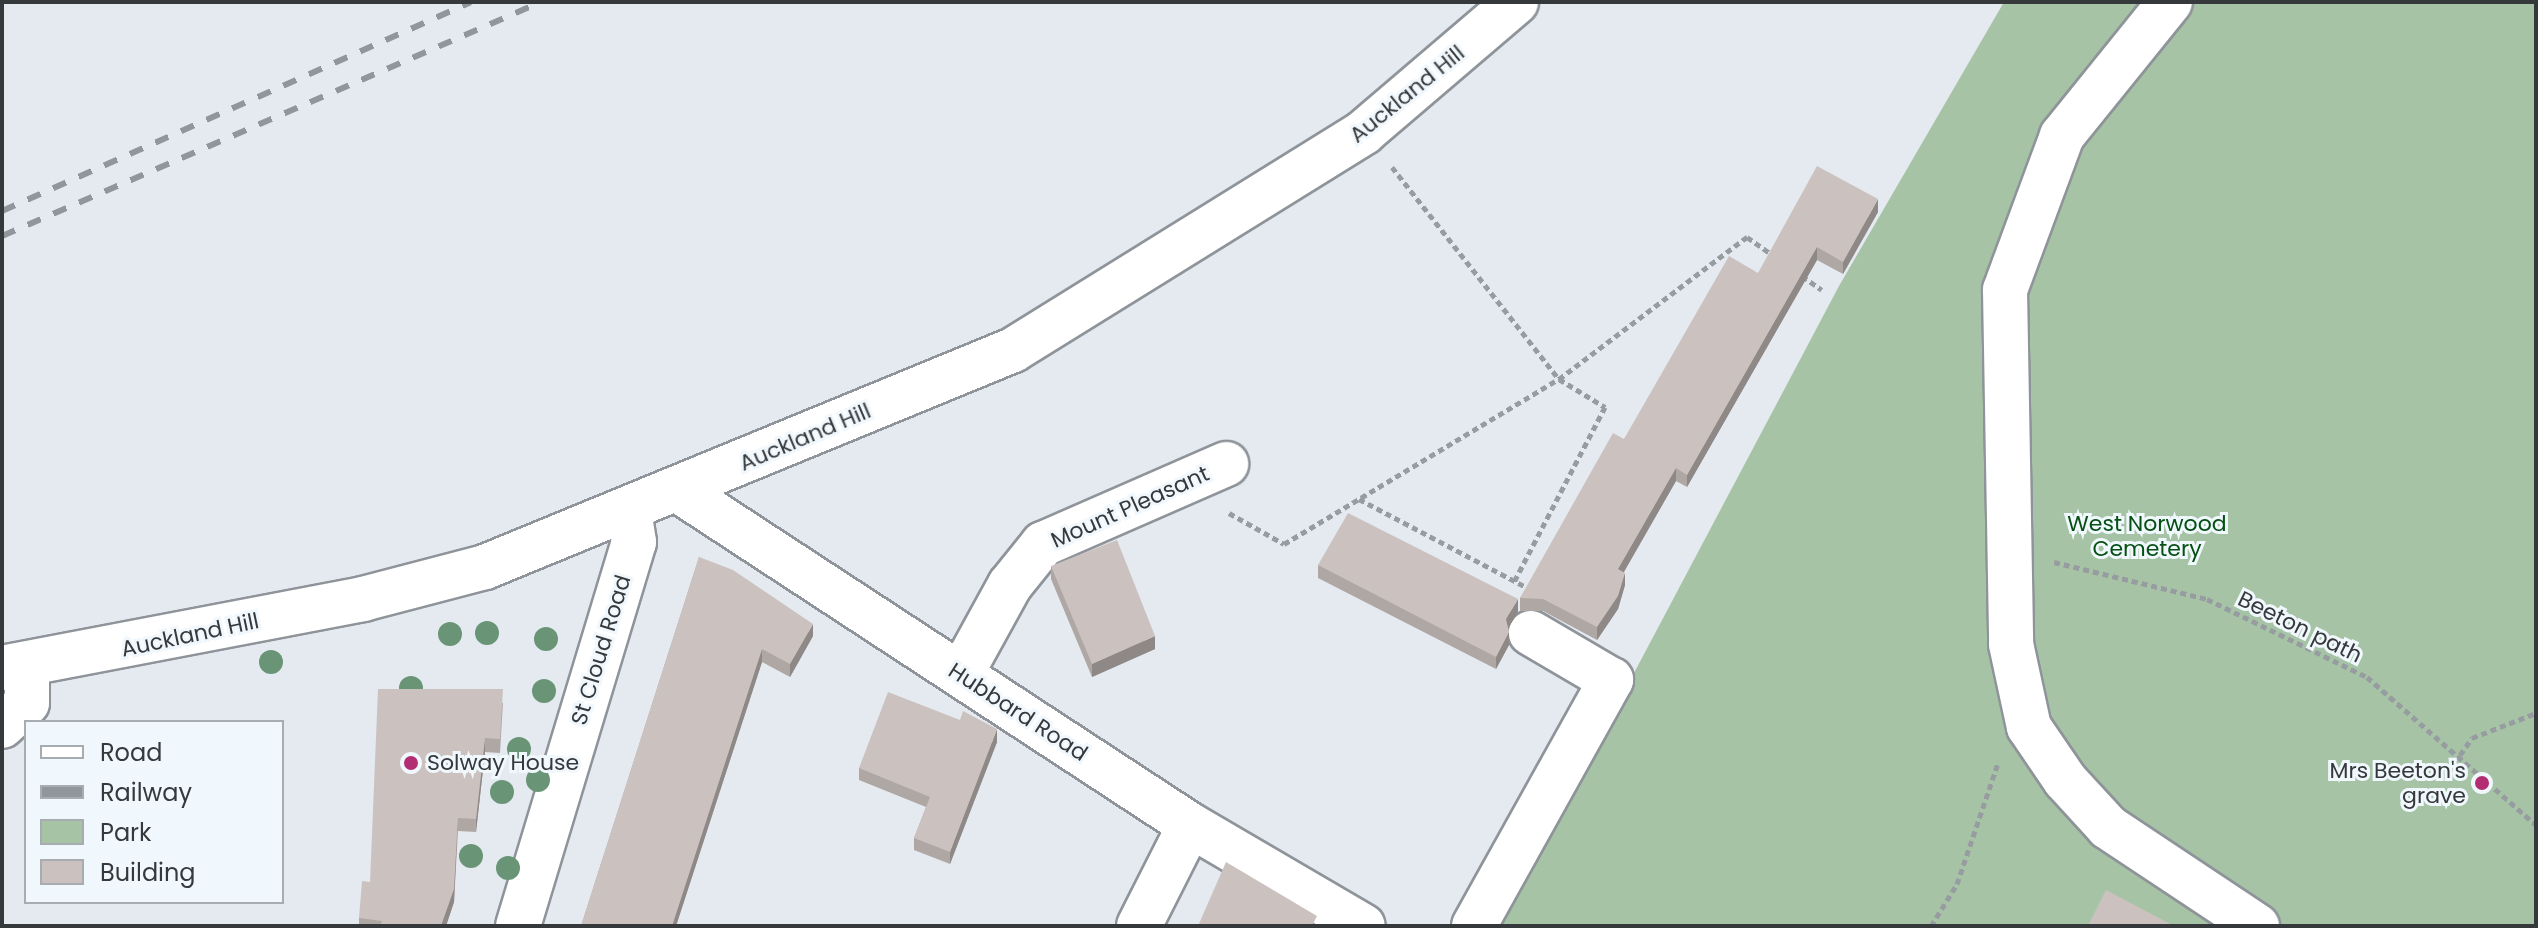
<!DOCTYPE html>
<style>
body{margin:0}
#map{position:relative;width:2538px;height:928px;overflow:hidden;background:#e4eaf0;font-family:Poppins,sans-serif}
div>[style]{position:absolute}
.green>*{inset:0;background:#a6c4a5}
.path>*{height:5px;margin-top:-2.5px;transform-origin:0;background:repeating-linear-gradient(90deg,#979ca0 0 6px,transparent 0 10px)}
.roads{filter:drop-shadow(2px 0 #8e9499) drop-shadow(-2px 0 #8e9499) drop-shadow(0 2px #8e9499) drop-shadow(0 -2px #8e9499)}
.minor>*{height:44px;margin:-22px;padding:0 22px;transform-origin:22px;border-radius:22px;background:#fff}
.rail>*{height:6px;margin-top:-3px;transform-origin:0;background:repeating-linear-gradient(90deg,#91969a 0 14px,transparent 0 28px)}
.trees>*{width:24px;height:24px;margin:-12px;border-radius:50%;background:#699576}
.wall>*{inset:0;background:#afa7a4}
.shaded-wall>*{inset:0;background:#8e8886}
.building>*{inset:0;background:#cbc2bf}
.dots>*{width:22px;height:22px;translate:-50% -50%;box-sizing:border-box;border:4px solid #f1f8fd;border-radius:50%}
span{translate:-50% -50%;white-space:nowrap;text-align:center;line-height:1.15;-webkit-text-stroke:6px #f1f8fd;paint-order:stroke}
.street-label{font-size:22px;color:#36393b}
.park-label{font-size:22px;color:#055012}
.poi-label{font-size:22px;color:#36393b}
.left{translate:0 -50%;text-align:left}
.right{translate:-100% -50%;text-align:right}
.frame{position:absolute;inset:0;border:4px solid #36393b;pointer-events:none}
.legend{position:absolute;left:24px;top:720px;width:260px;height:184px;box-sizing:border-box;background:#f1f8fd;border:2px solid #a6acaf;margin:0;padding:10px 14px;list-style:none;font-size:24px;color:#36393b}
.legend li{display:flex;align-items:center;gap:16px;height:40px}
.legend b{width:40px;border:2px solid #a6acaf}
</style>
<div id="map">
<div class="green">
<i style="clip-path:polygon(2004px 2px,2536px 2px,2536px 926px,1500px 926px,1839px 286px)"></i>
</div>
<div class="path">
<i style="left:1392px;top:167px;width:270px;rotate:51.8deg"></i>
<i style="left:1559px;top:379px;width:236px;rotate:-37.1deg"></i>
<i style="left:1747px;top:237px;width:33px;rotate:35deg"></i>
<i style="left:1802px;top:276px;width:24px;rotate:35deg"></i>
<i style="left:1359px;top:499px;width:189px;rotate:27.8deg"></i>
<i style="left:1229px;top:513px;width:63px;rotate:29.4deg"></i>
<i style="left:1284px;top:544px;width:321px;rotate:-31deg"></i>
<i style="left:1559px;top:379px;width:54px;rotate:31.3deg"></i>
<i style="left:1605px;top:407px;width:197px;rotate:117.5deg"></i>
<i style="left:2054px;top:562px;width:157px;rotate:13.6deg"></i>
<i style="left:2207px;top:599px;width:178px;rotate:26deg"></i>
<i style="left:2367px;top:677px;width:225px;rotate:41.2deg"></i>
<i style="left:2460px;top:755px;width:21px;rotate:-55deg"></i>
<i style="left:2472px;top:738px;width:69px;rotate:-21.3deg"></i>
<i style="left:1931px;top:926px;width:49px;rotate:-58.2deg"></i>
<i style="left:1957px;top:884px;width:128px;rotate:-71.3deg"></i>
</div>
<div class="roads">
<div class="minor">
<i style="left:2170px;top:2px;width:172px;rotate:128.9deg"></i>
<i style="left:2062px;top:136px;width:164px;rotate:110.3deg"></i>
<i style="left:2005px;top:290px;width:354px;rotate:89deg"></i>
<i style="left:2011px;top:644px;width:85px;rotate:77.8deg"></i>
<i style="left:2029px;top:727px;width:64px;rotate:55.8deg"></i>
<i style="left:2065px;top:780px;width:64px;rotate:47.5deg"></i>
<i style="left:2108px;top:827px;width:179px;rotate:33.6deg"></i>
<i style="left:678px;top:490px;width:612px;rotate:33.2deg"></i>
<i style="left:1190px;top:825px;width:200px;rotate:30.3deg"></i>
<i style="left:2px;top:668px;width:368px;rotate:-10.8deg"></i>
<i style="left:363px;top:599px;width:126px;rotate:-14.7deg"></i>
<i style="left:485px;top:567px;width:571px;rotate:-22.34deg"></i>
<i style="left:1013px;top:350px;width:413px;rotate:-31.8deg"></i>
<i style="left:1364px;top:132px;width:200px;rotate:-40.5deg"></i>
<i style="left:961px;top:674px;width:102px;rotate:-61.2deg"></i>
<i style="left:1010px;top:585px;width:53px;rotate:-51.2deg"></i>
<i style="left:1043px;top:544px;width:200px;rotate:-23.6deg"></i>
<i style="left:2px;top:726px;width:34px;rotate:-43deg"></i>
<i style="left:27px;top:703px;width:38px;rotate:-90deg"></i>
<i style="left:518px;top:926px;width:401px;rotate:-73.2deg"></i>
<i style="left:634px;top:542px;width:32px;rotate:-99deg"></i>
<i style="left:1139px;top:926px;width:113px;rotate:-63.2deg"></i>
<i style="left:1474px;top:926px;width:282px;rotate:-60.9deg"></i>
<i style="left:1611px;top:680px;width:93px;rotate:-149.6deg"></i>
</div>
</div>
<div class="rail">
<i style="left:2px;top:211px;width:513px;rotate:-24.02deg"></i>
<i style="left:2px;top:236px;width:588px;rotate:-23.47deg"></i>
</div>
<div class="trees">
<i style="left:487px;top:633px"></i>
<i style="left:450px;top:634px"></i>
<i style="left:546px;top:639px"></i>
<i style="left:271px;top:662px"></i>
<i style="left:411px;top:688px"></i>
<i style="left:544px;top:691px"></i>
<i style="left:519px;top:749px"></i>
<i style="left:538px;top:780px"></i>
<i style="left:502px;top:792px"></i>
<i style="left:471px;top:856px"></i>
<i style="left:508px;top:868px"></i>
</div>
<div class="wall">
<i style="clip-path:polygon(1878px 212px,1843px 274px,1817px 260px,1687px 487px,1676px 481px,1624px 572px,1625px 585px,1618px 609px,1597px 640px,1543px 611px,1520px 611px,1520px 598px,1624px 439px,1758px 273px)"></i>
<i style="clip-path:polygon(699px 557px,813px 636px,790px 677px,762px 662px,676px 926px,581px 926px)"></i>
<i style="clip-path:polygon(1318px 565px,1518px 612px,1508px 628px,1509px 645px,1496px 669px,1318px 578px)"></i>
<i style="clip-path:polygon(1051px 566px,1155px 649px,1092px 677px,1051px 579px)"></i>
<i style="clip-path:polygon(503px 702px,500px 753px,485px 752px,476px 832px,458px 831px,454px 902px,446px 926px,359px 926px,359px 918px)"></i>
<i style="clip-path:polygon(997px 742px,950px 864px,914px 850px,914px 838px,926px 807px,859px 780px,859px 768px)"></i>
</div>
<div class="shaded-wall">
<i style="clip-path:polygon(1878px 199px,1878px 212px,1843px 274px,1843px 262px)"></i>
<i style="clip-path:polygon(1817px 247px,1817px 260px,1687px 487px,1687px 475px)"></i>
<i style="clip-path:polygon(1676px 468px,1676px 481px,1618px 582px,1618px 569px)"></i>
<i style="clip-path:polygon(1625px 573px,1625px 585px,1618px 609px,1597px 640px,1597px 627px)"></i>
<i style="clip-path:polygon(1518px 599px,1518px 612px,1506px 632px,1506px 619px)"></i>
<i style="clip-path:polygon(813px 624px,813px 636px,790px 677px,790px 664px)"></i>
<i style="clip-path:polygon(1509px 632px,1509px 645px,1496px 669px,1496px 657px)"></i>
<i style="clip-path:polygon(1155px 636px,1155px 649px,1092px 677px,1092px 664px)"></i>
<i style="clip-path:polygon(762px 649px,762px 662px,676px 926px,672px 926px)"></i>
<i style="clip-path:polygon(997px 729px,997px 742px,950px 864px,950px 852px)"></i>
<i style="clip-path:polygon(485px 738px,485px 752px,476px 832px,476px 819px)"></i>
<i style="clip-path:polygon(458px 818px,454px 902px,446px 926px,441px 926px)"></i>
</div>
<div class="building">
<i style="clip-path:polygon(1817px 166px,1878px 199px,1843px 262px,1817px 247px,1687px 475px,1676px 468px,1618px 569px,1625px 573px,1618px 596px,1597px 627px,1543px 599px,1520px 598px,1613px 433px,1624px 439px,1729px 256px,1758px 273px)"></i>
<i style="clip-path:polygon(1348px 513px,1518px 599px,1506px 619px,1509px 632px,1496px 657px,1318px 565px)"></i>
<i style="clip-path:polygon(1117px 540px,1155px 636px,1092px 664px,1051px 566px)"></i>
<i style="clip-path:polygon(699px 557px,733px 570px,813px 624px,790px 664px,762px 649px,672px 926px,581px 926px)"></i>
<i style="clip-path:polygon(378px 689px,503px 689px,500px 739px,485px 738px,476px 819px,458px 818px,454px 889px,441px 926px,380px 926px,382px 921px,359px 918px,362px 881px,370px 882px)"></i>
<i style="clip-path:polygon(888px 692px,960px 720px,963px 711px,997px 729px,950px 852px,914px 838px,930px 797px,859px 768px)"></i>
<i style="clip-path:polygon(1226px 862px,1317px 916px,1312px 926px,1198px 926px)"></i>
<i style="clip-path:polygon(2106px 890px,2174px 926px,2088px 926px)"></i>
</div>
<div class="dots">
<i style="left:411px;top:763px;background:#b32d72"></i>
<i style="left:2482px;top:783px;background:#b32d72"></i>
</div>
<div class="street-label">
<span style="left:1407px;top:94px;rotate:-39deg">Auckland Hill</span>
<span style="left:805px;top:437px;rotate:-23deg">Auckland Hill</span>
<span style="left:1130px;top:507px;rotate:-24deg">Mount Pleasant</span>
<span style="left:2300px;top:627px;rotate:26deg">Beeton path</span>
<span style="left:190px;top:635px;rotate:-12deg">Auckland Hill</span>
<span style="left:601px;top:650px;rotate:-73deg">St Cloud Road</span>
<span style="left:1018px;top:712px;rotate:33deg">Hubbard Road</span>
</div>
<div class="park-label">
<span style="left:2147px;top:536px">West Norwood<br>Cemetery</span>
</div>
<div class="poi-label">
<span class="left" style="left:427px;top:763px">Solway House</span>
<span class="right" style="left:2466px;top:783px">Mrs Beeton's<br>grave</span>
</div>
<div class="frame"></div>
<ul class="legend">
<li><b style="height:10px;background:#fff"></b>Road</li>
<li><b style="height:10px;background:#91969a"></b>Railway</li>
<li><b style="height:22px;background:#a6c4a5"></b>Park</li>
<li><b style="height:22px;background:#cbc2bf"></b>Building</li>
</ul>
</div>
